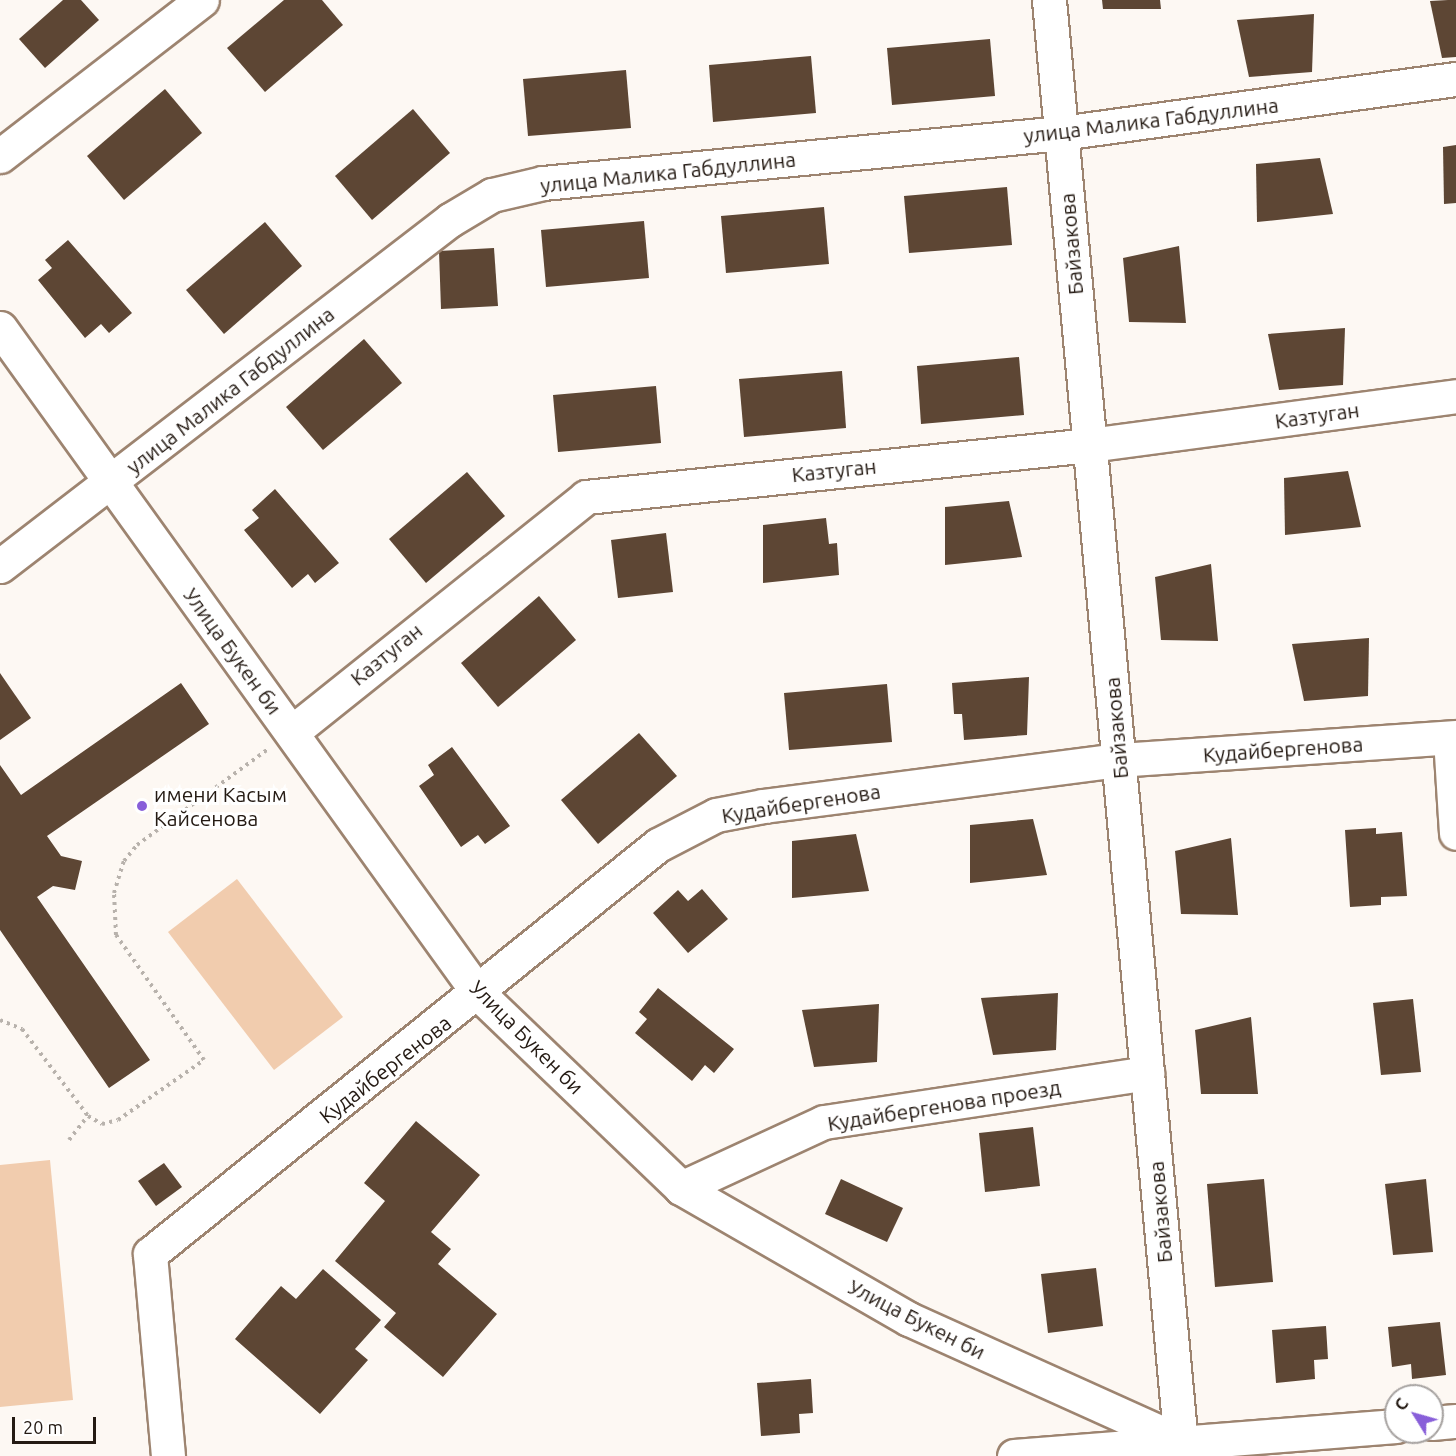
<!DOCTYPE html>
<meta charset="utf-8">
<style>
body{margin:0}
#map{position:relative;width:1456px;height:1456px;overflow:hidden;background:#fdf8f3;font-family:Ubuntu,sans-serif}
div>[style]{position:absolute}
.green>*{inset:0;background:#f1ccae}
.building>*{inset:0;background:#5d4634}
.path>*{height:4px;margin-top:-2px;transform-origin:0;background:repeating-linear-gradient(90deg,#b8b2ac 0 3px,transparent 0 7.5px)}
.roads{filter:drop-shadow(2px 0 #9d8470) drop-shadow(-2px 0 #9d8470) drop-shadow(0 2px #9d8470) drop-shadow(0 -2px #9d8470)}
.street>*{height:33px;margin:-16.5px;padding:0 16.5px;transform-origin:16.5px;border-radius:16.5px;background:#fff}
.dots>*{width:16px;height:16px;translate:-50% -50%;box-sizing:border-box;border:3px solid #fff;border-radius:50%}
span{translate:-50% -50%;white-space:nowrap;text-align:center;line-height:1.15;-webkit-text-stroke:6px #fff;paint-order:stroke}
.street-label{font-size:21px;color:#241a13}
.poi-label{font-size:21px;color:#241a13}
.left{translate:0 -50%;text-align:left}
.north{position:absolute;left:1384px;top:1384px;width:60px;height:60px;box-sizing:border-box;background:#fff;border:2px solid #a7a3a1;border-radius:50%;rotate:307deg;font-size:16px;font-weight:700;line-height:24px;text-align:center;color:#241a13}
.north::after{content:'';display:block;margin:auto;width:21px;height:27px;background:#885fd9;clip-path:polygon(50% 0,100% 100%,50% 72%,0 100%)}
.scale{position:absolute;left:12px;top:1417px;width:84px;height:27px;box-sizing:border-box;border:3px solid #241a13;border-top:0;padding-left:8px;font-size:18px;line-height:21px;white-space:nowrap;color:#241a13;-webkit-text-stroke:4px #fff;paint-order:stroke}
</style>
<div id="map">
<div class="green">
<i style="clip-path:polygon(237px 879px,343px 1017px,274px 1070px,168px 932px)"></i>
<i style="clip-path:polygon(50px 1160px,73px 1400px,0 1407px,0 1165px)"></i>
</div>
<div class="building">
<i style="clip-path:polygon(63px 0,81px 0,99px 20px,45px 68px,19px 39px)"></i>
<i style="clip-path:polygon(284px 0,322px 0,343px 25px,265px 92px,227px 48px)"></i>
<i style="clip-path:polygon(1102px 0,1160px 0,1161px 9px,1103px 9px)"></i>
<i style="clip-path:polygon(1448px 0,1456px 0,1456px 57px,1442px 58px,1430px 1px)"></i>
<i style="clip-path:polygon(1314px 14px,1312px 72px,1249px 77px,1237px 20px)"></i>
<i style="clip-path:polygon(990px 39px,995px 96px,892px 105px,887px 48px)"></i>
<i style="clip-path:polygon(811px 56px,816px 113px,713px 122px,709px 65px)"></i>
<i style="clip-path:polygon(626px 70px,631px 128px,528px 136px,523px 79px)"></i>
<i style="clip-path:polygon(165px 89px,202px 133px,124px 200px,87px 156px)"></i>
<i style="clip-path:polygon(413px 109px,450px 153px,372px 220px,335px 176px)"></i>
<i style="clip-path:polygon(1456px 145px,1456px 203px,1444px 204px,1443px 147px)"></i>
<i style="clip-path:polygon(1320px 158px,1333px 214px,1257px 222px,1256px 164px)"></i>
<i style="clip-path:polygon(1007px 187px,1012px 245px,909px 253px,904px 196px)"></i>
<i style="clip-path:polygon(824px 207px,829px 264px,726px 273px,721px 216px)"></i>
<i style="clip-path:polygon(644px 221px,649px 278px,546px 287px,541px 230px)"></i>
<i style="clip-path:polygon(265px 222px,302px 266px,224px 334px,186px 290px)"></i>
<i style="clip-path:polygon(68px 240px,132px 313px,109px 333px,101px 324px,85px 338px,38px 280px,52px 268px,45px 260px)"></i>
<i style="clip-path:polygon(1179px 246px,1186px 323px,1129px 322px,1123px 258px)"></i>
<i style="clip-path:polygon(494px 248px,498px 306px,441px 309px,439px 251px)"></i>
<i style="clip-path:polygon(1345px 328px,1343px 385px,1279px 390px,1268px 334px)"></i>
<i style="clip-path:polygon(364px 339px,402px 383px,323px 450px,286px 407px)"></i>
<i style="clip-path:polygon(1019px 357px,1024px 415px,921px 424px,917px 366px)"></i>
<i style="clip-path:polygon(842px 371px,846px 428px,744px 437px,739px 379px)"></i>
<i style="clip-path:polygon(656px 386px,661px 443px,558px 452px,553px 395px)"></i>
<i style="clip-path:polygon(1348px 471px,1361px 527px,1285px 535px,1284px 478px)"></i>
<i style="clip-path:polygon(467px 472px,505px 516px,426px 583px,389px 539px)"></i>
<i style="clip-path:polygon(275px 489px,339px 563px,315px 583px,308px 574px,292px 588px,244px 530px,259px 518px,252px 510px)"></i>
<i style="clip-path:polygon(1009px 501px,1022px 557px,945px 565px,945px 507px)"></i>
<i style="clip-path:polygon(826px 518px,829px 544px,837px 543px,839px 575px,763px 583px,763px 525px)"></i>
<i style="clip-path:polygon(666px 533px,673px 592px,618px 598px,611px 540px)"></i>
<i style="clip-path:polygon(1211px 564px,1218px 641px,1161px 640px,1155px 577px)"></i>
<i style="clip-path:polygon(539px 596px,576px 640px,498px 707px,461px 663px)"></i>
<i style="clip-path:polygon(1369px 638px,1368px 696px,1304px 701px,1292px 644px)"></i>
<i style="clip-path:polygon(0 673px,31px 718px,0 740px)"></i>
<i style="clip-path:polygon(1029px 677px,1027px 735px,964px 740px,962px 714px,954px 714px,952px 683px)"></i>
<i style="clip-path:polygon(181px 683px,209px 724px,47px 836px,61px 856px,82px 861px,75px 890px,53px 886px,37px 897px,150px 1060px,109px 1088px,0 930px,0 765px,21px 795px)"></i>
<i style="clip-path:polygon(887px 684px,892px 742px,789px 750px,784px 693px)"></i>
<i style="clip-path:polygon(639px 733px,677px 776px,598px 844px,561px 800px)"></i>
<i style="clip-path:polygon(452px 747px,510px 826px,485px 844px,478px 835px,461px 847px,419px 786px,434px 775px,428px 765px)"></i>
<i style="clip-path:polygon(1033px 819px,1047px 875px,970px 883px,970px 825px)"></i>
<i style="clip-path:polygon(1376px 828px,1376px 834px,1402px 832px,1407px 896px,1381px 897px,1381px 905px,1350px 907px,1345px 830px)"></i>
<i style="clip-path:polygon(856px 834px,869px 891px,792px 898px,792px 841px)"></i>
<i style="clip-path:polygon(1231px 838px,1238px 915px,1181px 914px,1175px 851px)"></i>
<i style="clip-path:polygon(702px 889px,728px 919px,688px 953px,653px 913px,678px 890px,688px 901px)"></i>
<i style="clip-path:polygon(658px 988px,734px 1049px,714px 1073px,705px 1065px,692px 1081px,635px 1033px,647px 1019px,639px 1012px)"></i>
<i style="clip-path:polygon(1058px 993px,1056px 1050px,993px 1055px,981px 998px)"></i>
<i style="clip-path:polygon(1413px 999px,1421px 1072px,1381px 1075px,1373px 1003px)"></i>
<i style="clip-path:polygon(879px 1004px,877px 1062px,814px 1067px,802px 1010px)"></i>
<i style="clip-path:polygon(1251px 1017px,1258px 1094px,1201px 1094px,1195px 1030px)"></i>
<i style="clip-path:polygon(416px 1121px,480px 1175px,431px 1232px,451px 1249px,438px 1264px,497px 1314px,443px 1377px,384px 1327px,396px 1313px,335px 1261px,385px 1201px,364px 1183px)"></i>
<i style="clip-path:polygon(1033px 1127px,1040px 1186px,985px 1192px,979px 1133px)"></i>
<i style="clip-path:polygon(164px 1163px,182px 1187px,156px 1206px,138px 1181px)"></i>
<i style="clip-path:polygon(841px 1179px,903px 1208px,887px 1242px,825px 1214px)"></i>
<i style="clip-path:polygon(1264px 1179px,1273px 1282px,1215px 1287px,1207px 1184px)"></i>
<i style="clip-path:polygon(1426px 1179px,1433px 1252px,1393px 1255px,1385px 1184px)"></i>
<i style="clip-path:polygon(1096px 1268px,1103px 1326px,1048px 1333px,1041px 1274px)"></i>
<i style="clip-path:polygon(323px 1269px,381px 1320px,355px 1349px,368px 1360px,320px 1414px,235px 1339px,281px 1286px,296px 1299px)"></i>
<i style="clip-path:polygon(1440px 1322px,1446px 1375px,1412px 1379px,1411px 1364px,1392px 1367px,1388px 1327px)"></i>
<i style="clip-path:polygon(1326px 1326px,1328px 1359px,1314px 1360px,1315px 1379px,1276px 1383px,1272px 1330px)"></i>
<i style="clip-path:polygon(811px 1379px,813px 1413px,799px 1414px,800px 1433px,761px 1436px,757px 1383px)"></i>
</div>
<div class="path">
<i style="left:0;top:1020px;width:24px;rotate:22deg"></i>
<i style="left:22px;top:1029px;width:109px;rotate:52.8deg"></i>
<i style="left:88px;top:1116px;width:16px;rotate:30deg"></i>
<i style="left:102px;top:1124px;width:16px;rotate:-14deg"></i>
<i style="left:118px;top:1120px;width:105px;rotate:-34.9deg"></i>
<i style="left:204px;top:1060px;width:153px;rotate:-125.1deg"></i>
<i style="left:116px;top:935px;width:42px;rotate:-92.7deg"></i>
<i style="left:114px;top:893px;width:34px;rotate:-73deg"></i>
<i style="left:124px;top:861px;width:21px;rotate:-51deg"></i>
<i style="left:137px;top:845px;width:161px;rotate:-36.2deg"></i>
<i style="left:69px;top:1140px;width:31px;rotate:-52deg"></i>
</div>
<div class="roads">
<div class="street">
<i style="left:1049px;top:0;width:1462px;rotate:84.78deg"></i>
<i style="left:0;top:156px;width:255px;rotate:-37.7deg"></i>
<i style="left:0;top:328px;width:820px;rotate:54.28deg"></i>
<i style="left:479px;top:994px;width:280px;rotate:43.8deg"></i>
<i style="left:681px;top:1188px;width:263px;rotate:29.9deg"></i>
<i style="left:909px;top:1319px;width:299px;rotate:24.3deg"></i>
<i style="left:0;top:566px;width:568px;rotate:-37.56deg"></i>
<i style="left:450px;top:220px;width:49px;rotate:-30.8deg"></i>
<i style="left:492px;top:195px;width:52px;rotate:-13.2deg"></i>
<i style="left:543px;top:183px;width:520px;rotate:-5.51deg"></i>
<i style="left:1061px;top:133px;width:399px;rotate:-7.8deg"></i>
<i style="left:292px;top:732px;width:376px;rotate:-38.6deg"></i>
<i style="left:586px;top:497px;width:507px;rotate:-5.89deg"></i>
<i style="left:1090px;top:445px;width:369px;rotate:-7.6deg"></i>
<i style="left:1450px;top:738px;width:95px;rotate:86.4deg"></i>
<i style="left:681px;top:1188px;width:157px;rotate:-24.8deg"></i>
<i style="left:824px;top:1122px;width:327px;rotate:-8.6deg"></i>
<i style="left:1432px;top:1423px;width:24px;rotate:-5deg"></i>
<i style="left:168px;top:1456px;width:203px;rotate:-95.1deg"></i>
<i style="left:150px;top:1254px;width:652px;rotate:-38.84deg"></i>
<i style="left:658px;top:845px;width:65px;rotate:-27.3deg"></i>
<i style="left:716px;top:815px;width:48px;rotate:-10.8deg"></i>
<i style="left:763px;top:806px;width:358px;rotate:-7.4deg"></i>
<i style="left:1118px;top:760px;width:339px;rotate:-3.9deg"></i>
<i style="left:1014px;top:1456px;width:383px;rotate:-4.5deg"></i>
</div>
</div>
<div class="dots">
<i style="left:142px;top:806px;background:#885fd9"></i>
</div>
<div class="street-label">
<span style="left:1151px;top:120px;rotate:-7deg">улица Малика Габдуллина</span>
<span style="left:668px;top:172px;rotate:-6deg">улица Малика Габдуллина</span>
<span style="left:1071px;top:244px;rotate:-95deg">Байзакова</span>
<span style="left:230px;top:390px;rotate:-38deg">улица Малика Габдуллина</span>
<span style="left:1317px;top:415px;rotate:-8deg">Казтуган</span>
<span style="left:834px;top:470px;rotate:-6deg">Казтуган</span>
<span style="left:233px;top:651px;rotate:54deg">Улица Букен би</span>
<span style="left:386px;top:654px;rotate:-39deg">Казтуган</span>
<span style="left:1116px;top:728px;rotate:-95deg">Байзакова</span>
<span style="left:1283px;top:749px;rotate:-4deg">Кудайбергенова</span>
<span style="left:801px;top:803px;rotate:-9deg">Кудайбергенова</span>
<span style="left:527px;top:1037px;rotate:45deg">Улица Букен би</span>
<span style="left:385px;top:1069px;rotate:-38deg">Кудайбергенова</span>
<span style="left:944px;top:1105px;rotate:-9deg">Кудайбергенова проезд</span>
<span style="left:1160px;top:1212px;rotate:-95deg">Байзакова</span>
<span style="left:917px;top:1319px;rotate:27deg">Улица Букен би</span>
</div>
<div class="poi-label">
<span class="left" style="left:154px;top:806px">имени Касым<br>Кайсенова</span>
</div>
<div class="north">С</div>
<div class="scale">20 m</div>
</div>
